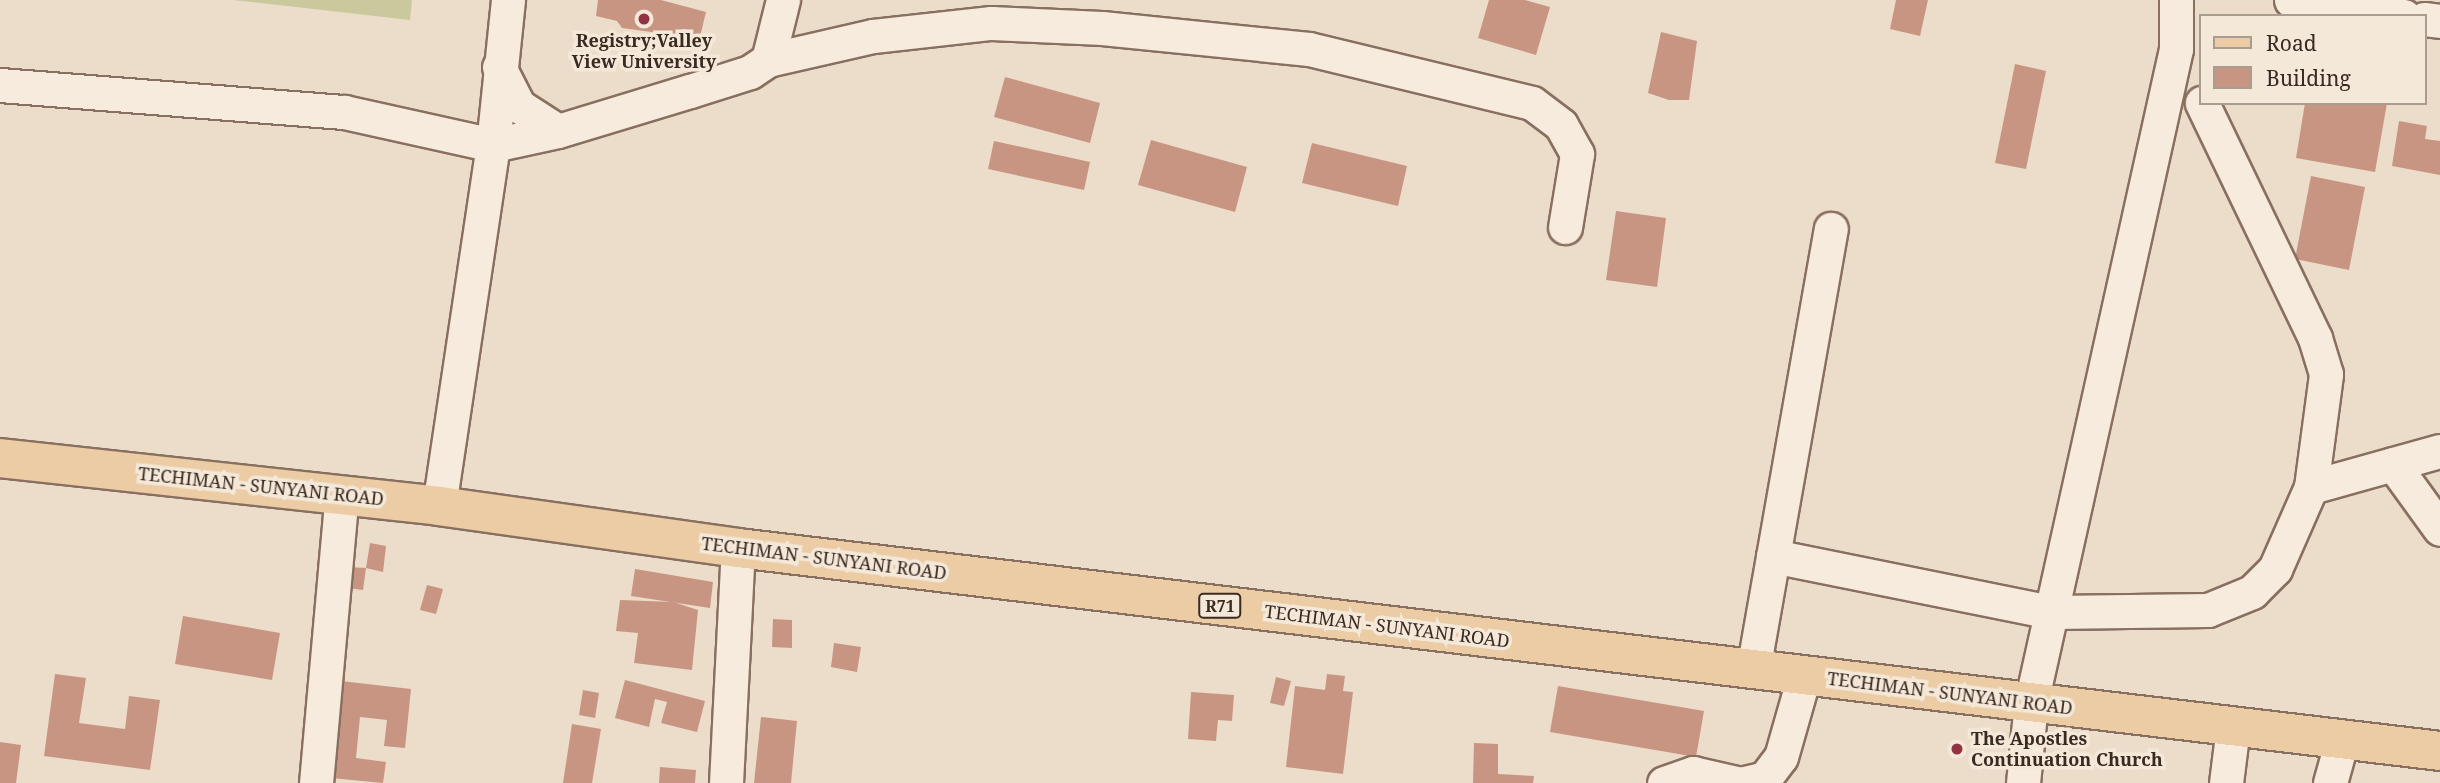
<!DOCTYPE html>
<style>
body{margin:0}
#map{position:relative;width:2440px;height:783px;overflow:hidden;background:#ecddca;font-family:"Noto Serif",serif}
div>[style]{position:absolute}
.green>*{inset:0;background:#cac99e}
.building>*{inset:0;background:#c89582}
.roads{filter:drop-shadow(2px 0 #886f5f) drop-shadow(-2px 0 #886f5f) drop-shadow(0 2px #886f5f) drop-shadow(0 -2px #886f5f)}
.minor>*{height:33px;margin:-16.5px;padding:0 16.5px;transform-origin:16.5px;border-radius:16.5px;background:#f7ebdd}
.major>*{height:38px;margin:-19px;padding:0 19px;transform-origin:19px;border-radius:19px;background:#eccca5}
.dots>*{width:19px;height:19px;translate:-50% -50%;box-sizing:border-box;border:4px solid #f4e8d9;border-radius:50%}
span{translate:-50% -50%;white-space:nowrap;text-align:center;line-height:1.15;-webkit-text-stroke:7px #f4e8d9;paint-order:stroke}
.shield-label span{padding:2px 5px;background:#f4e8d9;border:2px solid;border-radius:5px;-webkit-text-stroke-width:0}
.shield-label{font-size:16px;color:#392a22;font-weight:700}
.poi-label{font-size:18px;color:#392a22;font-weight:700}
.left{translate:0 -50%;text-align:left}
.street-label{font-size:18px;color:#392a22}
.legend{position:absolute;left:2199px;top:14px;width:228px;height:91px;box-sizing:border-box;background:#f4e8d9;border:2px solid #a99c90;margin:0;padding:9px 12px;list-style:none;font-size:21px;color:#392a22}
.legend li{display:flex;align-items:center;gap:14px;height:35px}
.legend b{width:35px;border:2px solid #a99c90}
</style>
<div id="map">
<div class="green">
<i style="clip-path:polygon(233px 0,412px 0,410px 20px)"></i>
</div>
<div class="building">
<i style="clip-path:polygon(598px 0,661px 0,706px 12px,698px 45px,663px 40px,659px 33px,622px 28px,617px 21px,596px 16px)"></i>
<i style="clip-path:polygon(1489px 0,1525px 0,1550px 7px,1536px 55px,1478px 38px)"></i>
<i style="clip-path:polygon(1896px 0,1928px 0,1920px 36px,1890px 29px)"></i>
<i style="clip-path:polygon(1661px 32px,1697px 41px,1689px 100px,1669px 100px,1648px 93px)"></i>
<i style="clip-path:polygon(2015px 64px,2046px 71px,2026px 169px,1995px 163px)"></i>
<i style="clip-path:polygon(1005px 77px,1100px 103px,1090px 143px,994px 117px)"></i>
<i style="clip-path:polygon(2305px 103px,2387px 103px,2375px 172px,2296px 158px)"></i>
<i style="clip-path:polygon(2399px 121px,2427px 126px,2425px 139px,2440px 141px,2440px 175px,2392px 166px)"></i>
<i style="clip-path:polygon(1151px 140px,1247px 167px,1235px 212px,1138px 185px)"></i>
<i style="clip-path:polygon(994px 141px,1090px 162px,1084px 190px,988px 169px)"></i>
<i style="clip-path:polygon(1312px 143px,1407px 166px,1398px 206px,1302px 183px)"></i>
<i style="clip-path:polygon(2311px 176px,2365px 187px,2349px 270px,2295px 259px)"></i>
<i style="clip-path:polygon(1616px 211px,1666px 218px,1657px 287px,1606px 280px)"></i>
<i style="clip-path:polygon(370px 543px,386px 546px,383px 572px,366px 568px)"></i>
<i style="clip-path:polygon(350px 567px,366px 568px,363px 590px,347px 588px)"></i>
<i style="clip-path:polygon(635px 569px,713px 582px,710px 608px,631px 596px)"></i>
<i style="clip-path:polygon(427px 585px,443px 589px,436px 614px,420px 610px)"></i>
<i style="clip-path:polygon(620px 600px,673px 602px,698px 610px,692px 670px,634px 663px,638px 633px,616px 631px)"></i>
<i style="clip-path:polygon(183px 616px,280px 633px,272px 680px,175px 664px)"></i>
<i style="clip-path:polygon(773px 619px,792px 620px,792px 648px,772px 647px)"></i>
<i style="clip-path:polygon(834px 643px,861px 647px,857px 672px,831px 667px)"></i>
<i style="clip-path:polygon(55px 674px,86px 678px,79px 723px,125px 729px,129px 696px,160px 700px,150px 770px,44px 756px)"></i>
<i style="clip-path:polygon(1327px 674px,1345px 676px,1343px 691px,1353px 692px,1343px 774px,1286px 767px,1295px 686px,1325px 690px)"></i>
<i style="clip-path:polygon(1276px 677px,1291px 681px,1284px 706px,1270px 703px)"></i>
<i style="clip-path:polygon(625px 680px,705px 701px,697px 732px,661px 723px,667px 702px,655px 699px,649px 727px,615px 718px)"></i>
<i style="clip-path:polygon(341px 681px,411px 689px,405px 748px,384px 746px,387px 720px,360px 717px,356px 758px,386px 762px,383px 783px,331px 778px)"></i>
<i style="clip-path:polygon(1558px 686px,1704px 711px,1696px 757px,1550px 732px)"></i>
<i style="clip-path:polygon(583px 690px,599px 693px,595px 718px,579px 715px)"></i>
<i style="clip-path:polygon(1191px 692px,1234px 695px,1232px 721px,1218px 720px,1216px 741px,1188px 739px)"></i>
<i style="clip-path:polygon(761px 717px,797px 721px,791px 783px,754px 783px)"></i>
<i style="clip-path:polygon(572px 724px,601px 729px,592px 783px,563px 783px)"></i>
<i style="clip-path:polygon(0 742px,21px 745px,16px 783px,0 783px)"></i>
<i style="clip-path:polygon(1474px 743px,1498px 744px,1498px 774px,1534px 776px,1533px 783px,1473px 783px)"></i>
<i style="clip-path:polygon(660px 767px,696px 770px,695px 783px,659px 783px)"></i>
</div>
<div class="roads">
<div class="minor">
<i style="left:2291px;top:0;width:114px;rotate:8.1deg"></i>
<i style="left:2424px;top:19px;width:16px;rotate:7deg"></i>
<i style="left:768px;top:60px;width:62px;rotate:-76deg"></i>
<i style="left:499px;top:67px;width:44px;rotate:62.9deg"></i>
<i style="left:519px;top:106px;width:46px;rotate:32.7deg"></i>
<i style="left:0;top:85px;width:345px;rotate:4.5deg"></i>
<i style="left:344px;top:112px;width:153px;rotate:12.5deg"></i>
<i style="left:493px;top:145px;width:146px;rotate:-84.1deg"></i>
<i style="left:2393px;top:464px;width:80px;rotate:54.1deg"></i>
<i style="left:2311px;top:487px;width:134px;rotate:-15.6deg"></i>
<i style="left:439px;top:506px;width:365px;rotate:-81.5deg"></i>
<i style="left:493px;top:145px;width:66px;rotate:-12.2deg"></i>
<i style="left:558px;top:131px;width:138px;rotate:-16.9deg"></i>
<i style="left:690px;top:91px;width:63px;rotate:-17.6deg"></i>
<i style="left:750px;top:72px;width:22px;rotate:-34deg"></i>
<i style="left:768px;top:60px;width:108px;rotate:-12.9deg"></i>
<i style="left:873px;top:36px;width:119px;rotate:-6.3deg"></i>
<i style="left:991px;top:23px;width:111px;rotate:2.6deg"></i>
<i style="left:1102px;top:28px;width:208px;rotate:5.8deg"></i>
<i style="left:1309px;top:49px;width:229px;rotate:13.6deg"></i>
<i style="left:1532px;top:103px;width:36px;rotate:37deg"></i>
<i style="left:1561px;top:125px;width:33px;rotate:61deg"></i>
<i style="left:1577px;top:154px;width:74px;rotate:99.3deg"></i>
<i style="left:1773px;top:556px;width:284px;rotate:11.4deg"></i>
<i style="left:2051px;top:612px;width:157px;rotate:-0.7deg"></i>
<i style="left:2208px;top:610px;width:48px;rotate:-22.2deg"></i>
<i style="left:2252px;top:592px;width:33px;rotate:-45deg"></i>
<i style="left:2275px;top:569px;width:90px;rotate:-66.3deg"></i>
<i style="left:2311px;top:487px;width:114px;rotate:-82.4deg"></i>
<i style="left:2326px;top:374px;width:38px;rotate:-107deg"></i>
<i style="left:2315px;top:338px;width:261px;rotate:-115.7deg"></i>
<i style="left:1753px;top:670px;width:448px;rotate:-80deg"></i>
<i style="left:316px;top:783px;width:290px;rotate:-84.9deg"></i>
<i style="left:726px;top:783px;width:235px;rotate:-87.1deg"></i>
<i style="left:1664px;top:783px;width:31px;rotate:-19deg"></i>
<i style="left:1693px;top:773px;width:45px;rotate:12.8deg"></i>
<i style="left:1744px;top:783px;width:22px;rotate:-13deg"></i>
<i style="left:1765px;top:778px;width:26px;rotate:-53deg"></i>
<i style="left:1781px;top:757px;width:84px;rotate:-74.1deg"></i>
<i style="left:2023px;top:783px;width:80px;rotate:-84.3deg"></i>
<i style="left:2031px;top:703px;width:670px;rotate:-77.5deg"></i>
<i style="left:2176px;top:49px;width:49px;rotate:-90deg"></i>
<i style="left:2226px;top:783px;width:56px;rotate:-82.9deg"></i>
<i style="left:2330px;top:783px;width:45px;rotate:-74.4deg"></i>
</div>
<div class="major">
<i style="left:0;top:458px;width:442px;rotate:6.2deg"></i>
<i style="left:439px;top:506px;width:302px;rotate:8deg"></i>
<i style="left:738px;top:548px;width:1714px;rotate:6.8deg"></i>
</div>
</div>
<div class="dots">
<i style="left:644px;top:19px;background:#933342"></i>
<i style="left:1957px;top:749px;background:#933342"></i>
</div>
<div class="shield-label">
<span style="left:1220px;top:606px">R71</span>
</div>
<div class="poi-label">
<span style="left:644px;top:51px">Registry;Valley<br>View University</span>
<span class="left" style="left:1971px;top:749px">The Apostles<br>Continuation Church</span>
</div>
<div class="street-label">
<span style="left:261px;top:486px;rotate:6deg">TECHIMAN - SUNYANI ROAD</span>
<span style="left:824px;top:558px;rotate:7deg">TECHIMAN - SUNYANI ROAD</span>
<span style="left:1387px;top:626px;rotate:7deg">TECHIMAN - SUNYANI ROAD</span>
<span style="left:1950px;top:693px;rotate:7deg">TECHIMAN - SUNYANI ROAD</span>
</div>
<ul class="legend">
<li><b style="height:9px;background:#eccca5"></b>Road</li>
<li><b style="height:19px;background:#c89582"></b>Building</li>
</ul>
</div>
